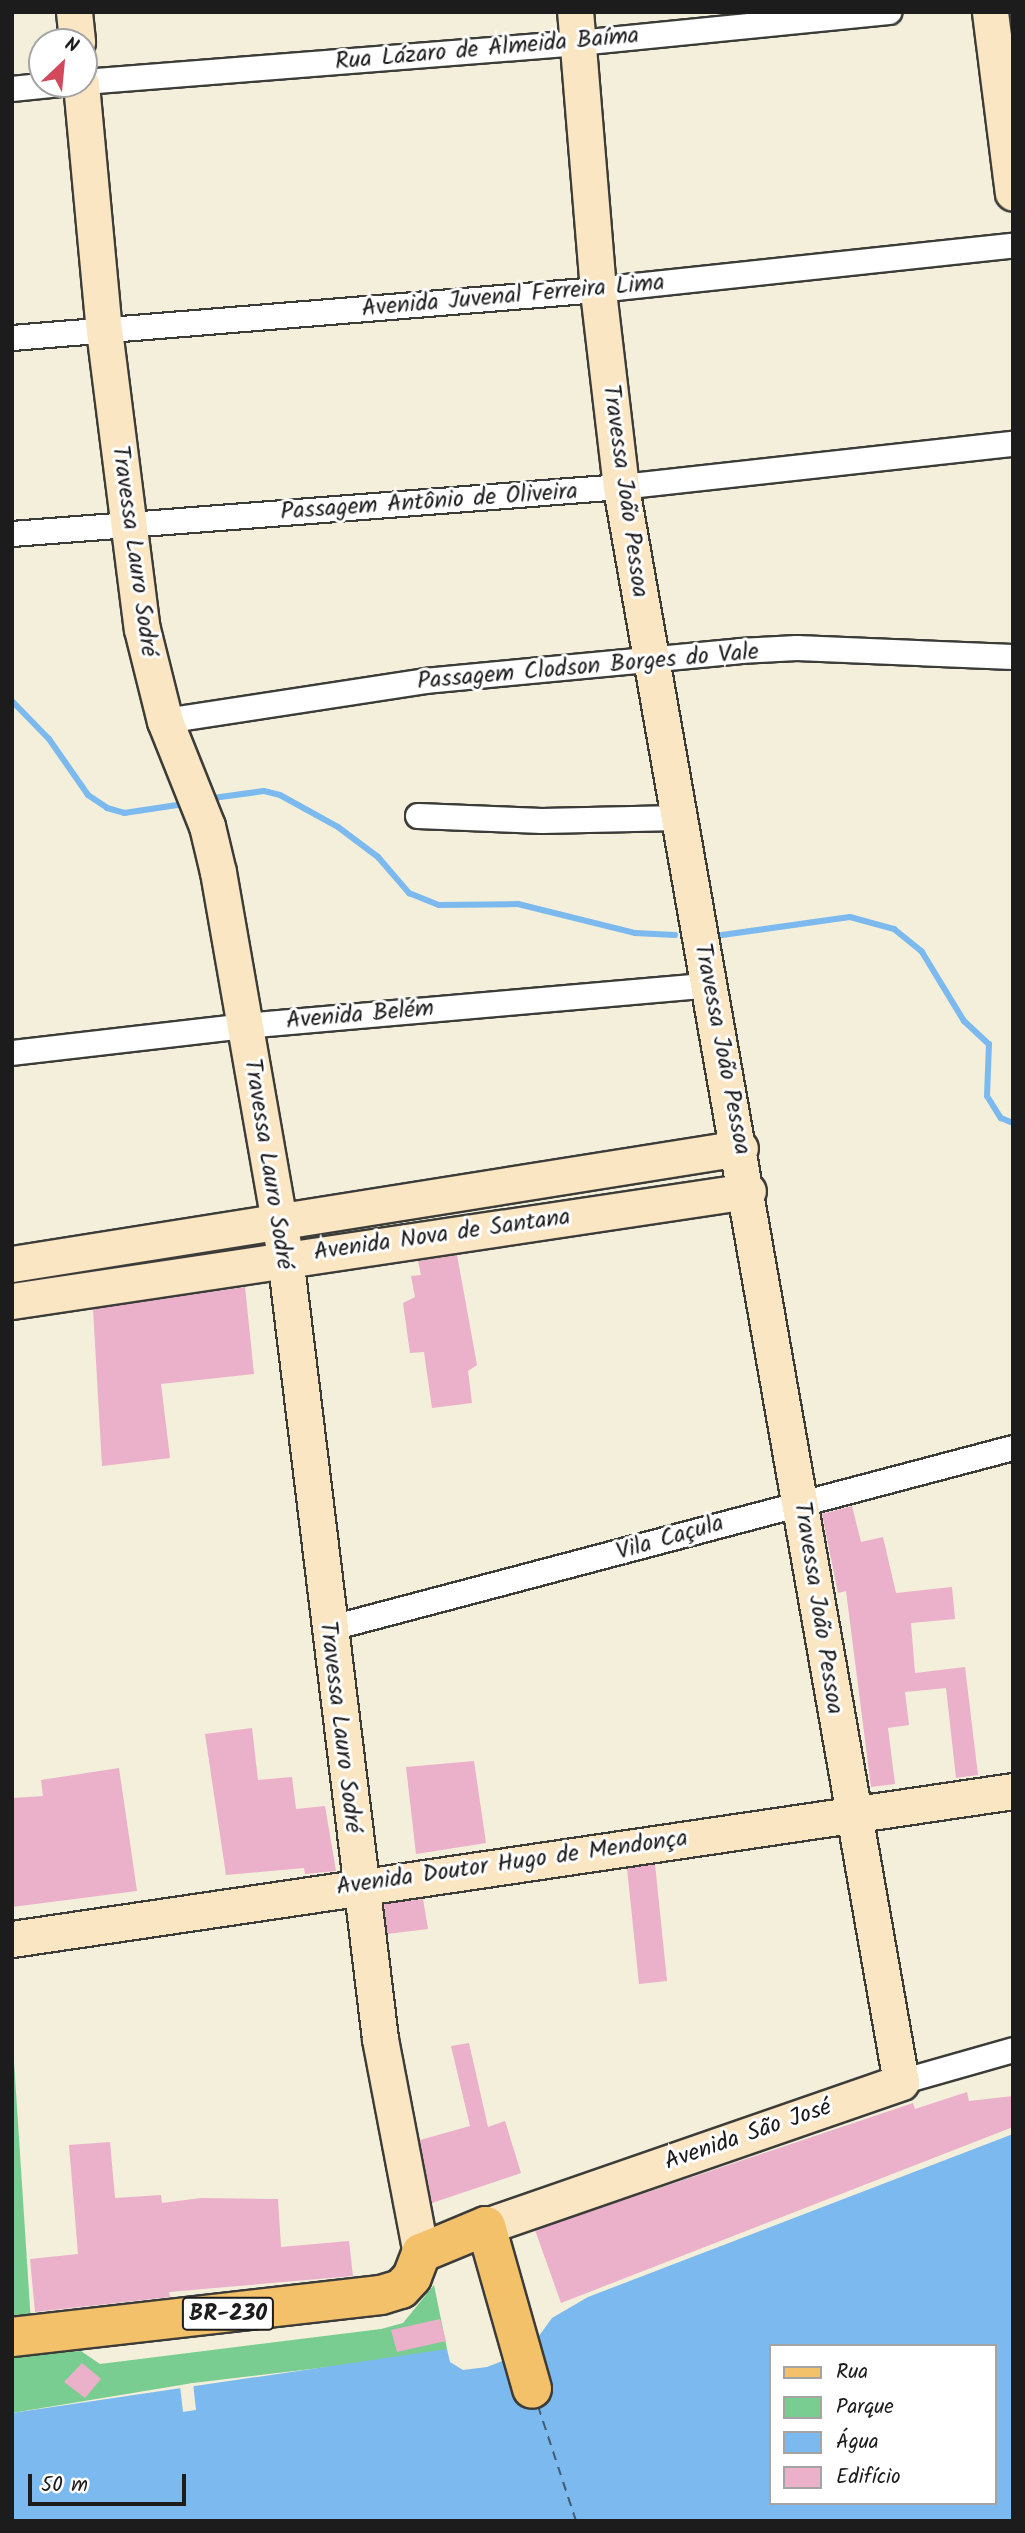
<!DOCTYPE html>
<meta charset="utf-8">
<style>
body{margin:0}
#map{position:relative;width:1025px;height:2533px;overflow:hidden;background:#f3efdb;font-family:Kalam,sans-serif}
div>[style]{position:absolute}
.green>*{inset:0;background:#79cd90}
.water>*{inset:0;background:#7bb9ee}
.pier>*{inset:0;background:#f3efdb}
.stream>*{height:6px;margin:-3px;padding:0 3px;transform-origin:3px;border-radius:3px;background:#7bb9ee}
.ferry>*{height:2px;margin-top:-1px;transform-origin:0;background:repeating-linear-gradient(90deg,#425b70 0 9px,transparent 0 16px)}
.building>*{inset:0;background:#ebb0ca}
.roads{filter:drop-shadow(2px 0 #3c3c39) drop-shadow(-2px 0 #3c3c39) drop-shadow(0 2px #3c3c39) drop-shadow(0 -2px #3c3c39)}
.street>*{height:24px;margin:-12px;padding:0 12px;transform-origin:12px;border-radius:12px;background:#fff}
.secondary>*{height:35px;margin:-17.5px;padding:0 17.5px;transform-origin:17.5px;border-radius:17.5px;background:#fbe6c4}
.primary>*{height:38px;margin:-19px;padding:0 19px;transform-origin:19px;border-radius:19px;background:#f4c16b}
span{translate:-50% -50%;white-space:nowrap;text-align:center;line-height:1.15;-webkit-text-stroke:6px #fff;paint-order:stroke}
.shield-label span{padding:2px 5px;background:#fff;border:2px solid;border-radius:5px;-webkit-text-stroke-width:0}
.shield-label{font-size:23px;color:#1c1c1c;font-weight:700}
.street-label{font-size:24px;color:#1c1c1c}
.frame{position:absolute;inset:0;border:14px solid #1c1c1c;pointer-events:none}
.legend{position:absolute;left:769px;top:2344px;width:228px;height:161px;box-sizing:border-box;background:#fff;border:2px solid #a4a4a4;margin:0;padding:9px 12px;list-style:none;font-size:21px;color:#1c1c1c}
.legend li{display:flex;align-items:center;gap:14px;height:35px}
.legend b{width:35px;border:2px solid #a4a4a4}
.north{position:absolute;left:28px;top:28px;width:70px;height:70px;box-sizing:border-box;background:#fff;border:2px solid #a4a4a4;border-radius:50%;rotate:26deg;font-size:19px;font-weight:700;line-height:28px;text-align:center;color:#1c1c1c}
.north::after{content:'';display:block;margin:auto;width:24px;height:32px;background:#d1495b;clip-path:polygon(50% 0,100% 100%,50% 72%,0 100%)}
.scale{position:absolute;left:28px;top:2474px;width:158px;height:32px;box-sizing:border-box;border:4px solid #1c1c1c;border-top:0;padding-left:9px;font-size:21px;line-height:24px;white-space:nowrap;color:#1c1c1c;-webkit-text-stroke:5px #fff;paint-order:stroke}
</style>
<div id="map">
<div class="green">
<i style="clip-path:polygon(12px 2031px,31px 2323px,12px 2325px)"></i>
<i style="clip-path:polygon(434px 2285px,447px 2349px,430px 2355px,193px 2383px,12px 2413px,12px 2357px,81px 2351px,100px 2364px,381px 2329px,403px 2323px)"></i>
</div>
<div class="water">
<i style="clip-path:polygon(evenodd,1013px 2134px,1013px 2521px,12px 2521px,12px 2413px,447px 2349px,450px 2362px,463px 2370px,487px 2367px,528px 2351px,552px 2318px,588px 2297px,1013px 2134px,771px 2346px,995px 2346px,995px 2503px,771px 2503px,771px 2346px)"></i>
</div>
<div class="pier">
<i style="clip-path:polygon(193px 2383px,196px 2410px,183px 2412px,180px 2386px)"></i>
</div>
<div class="stream">
<i style="left:12px;top:701px;width:53px;rotate:45.8deg"></i>
<i style="left:49px;top:739px;width:68px;rotate:55.1deg"></i>
<i style="left:88px;top:795px;width:23px;rotate:34deg"></i>
<i style="left:107px;top:808px;width:18px;rotate:16deg"></i>
<i style="left:124px;top:813px;width:54px;rotate:-8.6deg"></i>
<i style="left:213px;top:798px;width:51px;rotate:-7.8deg"></i>
<i style="left:264px;top:791px;width:16px;rotate:14deg"></i>
<i style="left:280px;top:795px;width:66px;rotate:28.9deg"></i>
<i style="left:338px;top:827px;width:50px;rotate:36.9deg"></i>
<i style="left:378px;top:857px;width:48px;rotate:49.3deg"></i>
<i style="left:409px;top:893px;width:32px;rotate:22deg"></i>
<i style="left:439px;top:905px;width:79px;rotate:-0.7deg"></i>
<i style="left:518px;top:904px;width:121px;rotate:13.9deg"></i>
<i style="left:635px;top:933px;width:40px;rotate:2.9deg"></i>
<i style="left:722px;top:935px;width:129px;rotate:-8deg"></i>
<i style="left:850px;top:917px;width:46px;rotate:15.3deg"></i>
<i style="left:894px;top:929px;width:36px;rotate:39deg"></i>
<i style="left:922px;top:952px;width:81px;rotate:58.7deg"></i>
<i style="left:964px;top:1021px;width:34px;rotate:43deg"></i>
<i style="left:989px;top:1044px;width:52px;rotate:92.2deg"></i>
<i style="left:987px;top:1096px;width:26px;rotate:58deg"></i>
<i style="left:1001px;top:1118px;width:13px;rotate:23deg"></i>
</div>
<div class="ferry">
<i style="left:538px;top:2406px;width:121px;rotate:71.7deg"></i>
</div>
<div class="building">
<i style="clip-path:polygon(457px 1255px,477px 1365px,468px 1371px,472px 1403px,432px 1408px,424px 1352px,410px 1353px,403px 1303px,415px 1297px,411px 1276px,421px 1275px,418px 1261px)"></i>
<i style="clip-path:polygon(245px 1287px,254px 1374px,161px 1384px,170px 1458px,102px 1466px,93px 1309px)"></i>
<i style="clip-path:polygon(852px 1506px,861px 1542px,883px 1537px,896px 1593px,952px 1587px,955px 1619px,911px 1623px,915px 1673px,965px 1667px,978px 1775px,956px 1778px,946px 1688px,905px 1692px,909px 1725px,888px 1728px,895px 1784px,871px 1787px,846px 1591px,838px 1593px,822px 1514px)"></i>
<i style="clip-path:polygon(252px 1728px,258px 1780px,292px 1777px,296px 1809px,325px 1806px,336px 1871px,305px 1874px,304px 1868px,226px 1875px,205px 1734px)"></i>
<i style="clip-path:polygon(474px 1761px,486px 1843px,416px 1854px,406px 1767px)"></i>
<i style="clip-path:polygon(119px 1768px,137px 1891px,12px 1907px,12px 1798px,43px 1796px,41px 1780px)"></i>
<i style="clip-path:polygon(655px 1864px,667px 1981px,639px 1984px,627px 1868px)"></i>
<i style="clip-path:polygon(423px 1899px,428px 1929px,387px 1934px,384px 1904px)"></i>
<i style="clip-path:polygon(469px 2043px,488px 2127px,505px 2121px,521px 2173px,432px 2203px,420px 2140px,470px 2126px,451px 2046px)"></i>
<i style="clip-path:polygon(967px 2092px,969px 2101px,1013px 2096px,1013px 2127px,561px 2303px,535px 2230px,913px 2103px,915px 2109px)"></i>
<i style="clip-path:polygon(110px 2142px,115px 2198px,161px 2195px,162px 2203px,201px 2198px,278px 2199px,281px 2247px,349px 2241px,353px 2276px,169px 2292px,170px 2297px,35px 2312px,30px 2259px,78px 2254px,69px 2145px)"></i>
<i style="clip-path:polygon(440px 2319px,446px 2341px,397px 2352px,391px 2330px)"></i>
<i style="clip-path:polygon(82px 2363px,101px 2379px,85px 2398px,64px 2382px)"></i>
</div>
<div class="roads">
<div class="street">
<i style="left:84px;top:82px;width:496px;rotate:-4.5deg"></i>
<i style="left:578px;top:43px;width:313px;rotate:-5.7deg"></i>
<i style="left:12px;top:89px;width:49px;rotate:-5.8deg"></i>
<i style="left:12px;top:338px;width:588px;rotate:-4.68deg"></i>
<i style="left:598px;top:290px;width:417px;rotate:-6.1deg"></i>
<i style="left:12px;top:534px;width:611px;rotate:-4.41deg"></i>
<i style="left:621px;top:487px;width:394px;rotate:-6.3deg"></i>
<i style="left:165px;top:721px;width:263px;rotate:-8.7deg"></i>
<i style="left:425px;top:681px;width:316px;rotate:-5.4deg"></i>
<i style="left:740px;top:651px;width:57px;rotate:-3deg"></i>
<i style="left:797px;top:648px;width:216px;rotate:2.4deg"></i>
<i style="left:418px;top:816px;width:124px;rotate:2.3deg"></i>
<i style="left:542px;top:821px;width:137px;rotate:-1.3deg"></i>
<i style="left:12px;top:1053px;width:235px;rotate:-6.6deg"></i>
<i style="left:245px;top:1026px;width:466px;rotate:-5deg"></i>
<i style="left:328px;top:1629px;width:709px;rotate:-14.8deg"></i>
<i style="left:901px;top:2082px;width:116px;rotate:-15.9deg"></i>
</div>
<div class="secondary">
<i style="left:74px;top:12px;width:30px;rotate:84deg"></i>
<i style="left:990px;top:12px;width:182px;rotate:82.8deg"></i>
<i style="left:81px;top:84px;width:247px;rotate:84.7deg"></i>
<i style="left:104px;top:330px;width:301px;rotate:82.8deg"></i>
<i style="left:142px;top:629px;width:95px;rotate:76deg"></i>
<i style="left:165px;top:721px;width:113px;rotate:68.2deg"></i>
<i style="left:207px;top:826px;width:47px;rotate:76.6deg"></i>
<i style="left:218px;top:872px;width:391px;rotate:80.1deg"></i>
<i style="left:285px;top:1257px;width:788px;rotate:83.07deg"></i>
<i style="left:380px;top:2039px;width:218px;rotate:79.2deg"></i>
<i style="left:12px;top:1264px;width:737px;rotate:-9.05deg"></i>
<i style="left:12px;top:1301px;width:744px;rotate:-8.5deg"></i>
<i style="left:12px;top:1939px;width:1012px;rotate:-8.41deg"></i>
<i style="left:486px;top:2226px;width:439px;rotate:-19.1deg"></i>
<i style="left:901px;top:2082px;width:1619px;rotate:-99.96deg"></i>
<i style="left:621px;top:487px;width:198px;rotate:-96.7deg"></i>
<i style="left:598px;top:290px;width:279px;rotate:-94.7deg"></i>
</div>
<div class="primary">
<i style="left:12px;top:2337px;width:371px;rotate:-6.5deg"></i>
<i style="left:381px;top:2295px;width:21px;rotate:-17deg"></i>
<i style="left:401px;top:2289px;width:16px;rotate:-47deg"></i>
<i style="left:412px;top:2277px;width:26px;rotate:-69deg"></i>
<i style="left:421px;top:2253px;width:70px;rotate:-22.6deg"></i>
<i style="left:486px;top:2226px;width:169px;rotate:74.2deg"></i>
</div>
</div>
<div class="shield-label">
<span style="left:228px;top:2314px">BR-230</span>
</div>
<div class="street-label">
<span style="left:487px;top:49px;rotate:-5deg">Rua Lázaro de Almeida Baíma</span>
<span style="left:513px;top:296px;rotate:-5deg">Avenida Juvenal Ferreira Lima</span>
<span style="left:625px;top:491px;rotate:82deg">Travessa João Pessoa</span>
<span style="left:429px;top:502px;rotate:-4deg">Passagem Antônio de Oliveira</span>
<span style="left:134px;top:551px;rotate:82deg">Travessa Lauro Sodré</span>
<span style="left:588px;top:667px;rotate:-5deg">Passagem Clodson Borges do Vale</span>
<span style="left:360px;top:1015px;rotate:-5deg">Avenida Belém</span>
<span style="left:722px;top:1049px;rotate:79deg">Travessa João Pessoa</span>
<span style="left:268px;top:1164px;rotate:81deg">Travessa Lauro Sodré</span>
<span style="left:442px;top:1235px;rotate:-8deg">Avenida Nova de Santana</span>
<span style="left:670px;top:1538px;rotate:-16deg">Vila Caçula</span>
<span style="left:818px;top:1608px;rotate:81deg">Travessa João Pessoa</span>
<span style="left:340px;top:1727px;rotate:83deg">Travessa Lauro Sodré</span>
<span style="left:512px;top:1863px;rotate:-8deg">Avenida Doutor Hugo de Mendonça</span>
<span style="left:748px;top:2135px;rotate:-19deg">Avenida São José</span>
</div>
<div class="frame"></div>
<ul class="legend">
<li><b style="height:9px;background:#f4c16b"></b>Rua</li>
<li><b style="height:19px;background:#79cd90"></b>Parque</li>
<li><b style="height:19px;background:#7bb9ee"></b>Água</li>
<li><b style="height:19px;background:#ebb0ca"></b>Edifício</li>
</ul>
<div class="north">N</div>
<div class="scale">50 m</div>
</div>
